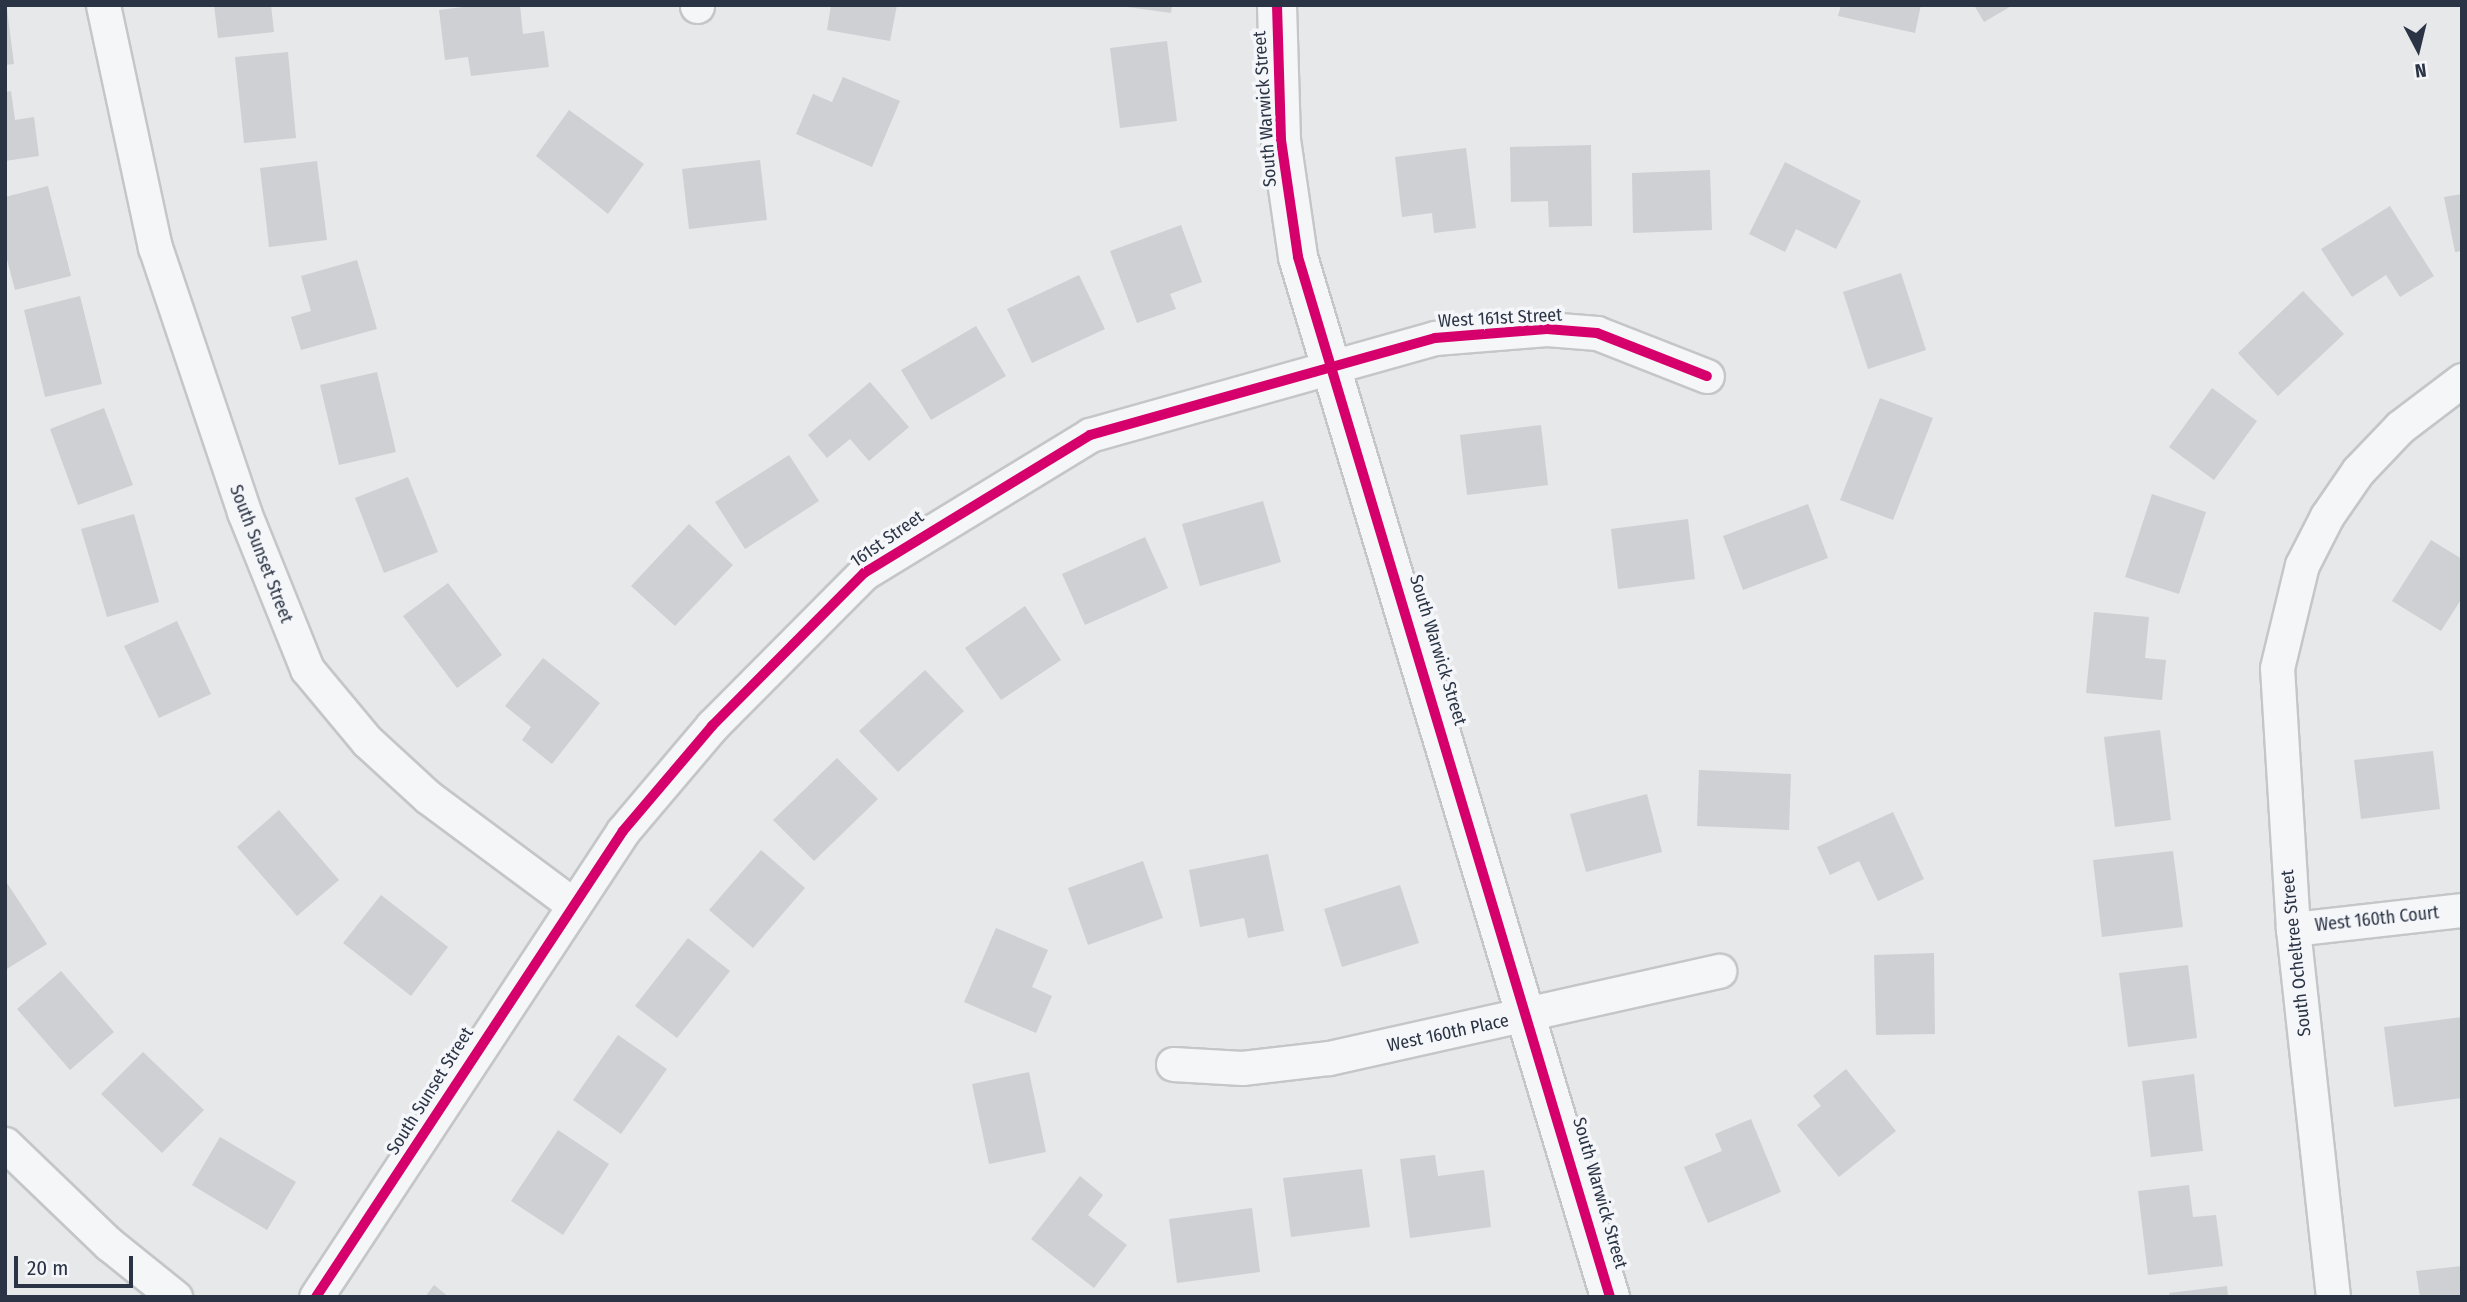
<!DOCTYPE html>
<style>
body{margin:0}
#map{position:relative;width:2467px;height:1302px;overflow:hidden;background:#e6e8ea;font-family:"Fira Sans Condensed",sans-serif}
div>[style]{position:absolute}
.building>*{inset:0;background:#ced0d3}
.roads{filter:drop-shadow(2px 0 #c4c6c8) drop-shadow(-2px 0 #c4c6c8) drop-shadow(0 2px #c4c6c8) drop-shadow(0 -2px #c4c6c8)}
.minor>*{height:33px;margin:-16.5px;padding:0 16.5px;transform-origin:16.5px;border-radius:16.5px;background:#f5f6f7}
.tertiary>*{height:38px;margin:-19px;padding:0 19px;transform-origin:19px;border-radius:19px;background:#f5f6f7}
.cycleway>*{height:10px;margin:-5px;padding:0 5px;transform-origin:5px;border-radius:5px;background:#d6006c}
span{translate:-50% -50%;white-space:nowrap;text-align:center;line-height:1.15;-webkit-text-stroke:7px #f4f6f9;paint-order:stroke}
.street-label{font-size:18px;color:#2b3445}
.frame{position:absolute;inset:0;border:7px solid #2b3445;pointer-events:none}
.north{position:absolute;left:2383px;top:14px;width:70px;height:70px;-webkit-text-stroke:5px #f4f6f9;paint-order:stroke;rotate:173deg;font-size:19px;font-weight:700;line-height:28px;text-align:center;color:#2b3445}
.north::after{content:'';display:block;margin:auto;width:24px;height:32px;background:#2b3445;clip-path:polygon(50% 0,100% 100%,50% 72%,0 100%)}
.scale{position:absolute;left:14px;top:1256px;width:119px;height:32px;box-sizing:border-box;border:4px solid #2b3445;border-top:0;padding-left:9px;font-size:21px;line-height:24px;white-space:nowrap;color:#2b3445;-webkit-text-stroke:5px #f4f6f9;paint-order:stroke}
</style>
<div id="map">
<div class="building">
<i style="clip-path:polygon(214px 5px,271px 5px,274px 32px,218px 38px)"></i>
<i style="clip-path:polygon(478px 5px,520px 5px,523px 34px,544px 31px,549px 67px,471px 76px,468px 57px,445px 60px,439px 10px)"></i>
<i style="clip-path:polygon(831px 5px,897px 5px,890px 41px,827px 30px)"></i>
<i style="clip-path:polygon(1113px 5px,1172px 5px,1171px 13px)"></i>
<i style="clip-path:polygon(1841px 5px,1921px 5px,1915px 33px,1838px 16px)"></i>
<i style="clip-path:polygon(1974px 5px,2013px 5px,1984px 22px)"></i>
<i style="clip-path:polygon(7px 9px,14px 64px,5px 65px,5px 10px)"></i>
<i style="clip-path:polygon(1167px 41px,1177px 121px,1120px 128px,1110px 48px)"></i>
<i style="clip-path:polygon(288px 52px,296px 138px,244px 143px,235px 57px)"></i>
<i style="clip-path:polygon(843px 77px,900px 101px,872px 167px,796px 134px,813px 94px,832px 102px)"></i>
<i style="clip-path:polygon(11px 91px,15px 120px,34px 117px,39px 156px,5px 161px,5px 92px)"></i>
<i style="clip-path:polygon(569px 110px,644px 164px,608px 214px,536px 156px)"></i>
<i style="clip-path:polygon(1591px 145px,1592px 226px,1549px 227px,1548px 201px,1511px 202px,1510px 147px)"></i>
<i style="clip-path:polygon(1466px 148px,1476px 228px,1434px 233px,1432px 213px,1402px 217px,1395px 157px)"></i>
<i style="clip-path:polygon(760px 160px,767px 220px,689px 229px,682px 169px)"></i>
<i style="clip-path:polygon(317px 161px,327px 240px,269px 247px,260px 168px)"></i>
<i style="clip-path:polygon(1785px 162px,1861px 201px,1836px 249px,1796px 229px,1785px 252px,1749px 234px)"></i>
<i style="clip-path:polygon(1710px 170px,1712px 230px,1633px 233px,1632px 173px)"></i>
<i style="clip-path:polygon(48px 186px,71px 276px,15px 290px,5px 252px,5px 197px)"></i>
<i style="clip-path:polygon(2462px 194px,2462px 251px,2455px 252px,2444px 197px)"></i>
<i style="clip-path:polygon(2390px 206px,2434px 276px,2400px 297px,2386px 275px,2352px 297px,2321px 249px)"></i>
<i style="clip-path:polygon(1181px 225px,1202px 282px,1170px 294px,1176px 309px,1137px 323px,1110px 251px)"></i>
<i style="clip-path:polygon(357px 260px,377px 329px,301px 350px,291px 317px,311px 311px,301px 276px)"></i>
<i style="clip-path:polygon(1901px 273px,1926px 350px,1868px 369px,1843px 292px)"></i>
<i style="clip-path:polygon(1079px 275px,1105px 329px,1032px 363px,1007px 309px)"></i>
<i style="clip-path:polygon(2303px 291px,2344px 334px,2278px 396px,2238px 353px)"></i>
<i style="clip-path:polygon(80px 296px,102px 384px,45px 397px,24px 310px)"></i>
<i style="clip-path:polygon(976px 326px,1006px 376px,931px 420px,901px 370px)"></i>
<i style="clip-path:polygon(377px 372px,396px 452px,339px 465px,320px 385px)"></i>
<i style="clip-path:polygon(870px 382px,909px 427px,869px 461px,850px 439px,827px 458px,808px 435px)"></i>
<i style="clip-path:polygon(2212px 388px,2257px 421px,2214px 480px,2169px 447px)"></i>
<i style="clip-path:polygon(1880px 398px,1933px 418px,1893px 520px,1840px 500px)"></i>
<i style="clip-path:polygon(104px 408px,133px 485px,78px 505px,50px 429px)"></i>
<i style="clip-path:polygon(1541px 425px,1548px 485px,1467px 495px,1460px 435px)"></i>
<i style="clip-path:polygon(789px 455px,819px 501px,745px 549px,715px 502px)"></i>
<i style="clip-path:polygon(408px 477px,438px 552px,384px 573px,355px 498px)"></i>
<i style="clip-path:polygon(2152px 494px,2206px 512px,2179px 594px,2125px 577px)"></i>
<i style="clip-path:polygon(1263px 501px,1281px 562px,1200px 586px,1182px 524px)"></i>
<i style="clip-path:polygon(1808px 504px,1828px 558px,1743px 590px,1723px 536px)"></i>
<i style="clip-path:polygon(134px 514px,159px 602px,107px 617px,81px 529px)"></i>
<i style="clip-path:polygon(1688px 519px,1695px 579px,1618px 589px,1611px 529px)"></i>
<i style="clip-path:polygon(689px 524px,733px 565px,675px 626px,631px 586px)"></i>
<i style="clip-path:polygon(1145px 537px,1168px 588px,1085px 625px,1062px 574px)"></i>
<i style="clip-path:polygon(2431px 540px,2462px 559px,2462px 598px,2441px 631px,2392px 601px)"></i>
<i style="clip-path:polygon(448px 583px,502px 655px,457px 688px,403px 616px)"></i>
<i style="clip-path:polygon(1025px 606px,1061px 660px,1001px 700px,965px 648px)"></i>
<i style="clip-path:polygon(2094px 612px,2149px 617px,2145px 658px,2166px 660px,2162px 700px,2086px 693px)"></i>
<i style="clip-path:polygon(177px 621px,211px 694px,159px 718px,124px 646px)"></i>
<i style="clip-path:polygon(543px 658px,600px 703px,552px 764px,522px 740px,531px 727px,505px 706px)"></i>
<i style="clip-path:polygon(925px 670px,964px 711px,898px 772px,859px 731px)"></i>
<i style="clip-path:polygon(2160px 730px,2171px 820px,2115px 827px,2104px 737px)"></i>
<i style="clip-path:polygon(2433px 751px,2440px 809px,2361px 819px,2354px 760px)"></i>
<i style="clip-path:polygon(837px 758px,878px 799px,814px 861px,773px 820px)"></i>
<i style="clip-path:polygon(1699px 770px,1791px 774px,1789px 830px,1697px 826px)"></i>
<i style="clip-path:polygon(1647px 794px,1662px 852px,1586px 872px,1570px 814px)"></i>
<i style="clip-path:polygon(279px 810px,339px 880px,297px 916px,237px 847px)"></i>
<i style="clip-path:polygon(1893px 812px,1924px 879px,1878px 901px,1859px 861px,1830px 875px,1817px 847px)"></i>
<i style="clip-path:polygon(761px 850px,805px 888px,753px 948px,709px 910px)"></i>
<i style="clip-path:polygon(2173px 851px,2183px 927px,2102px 937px,2093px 860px)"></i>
<i style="clip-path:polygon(1268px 854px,1284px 931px,1248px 938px,1244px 918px,1200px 927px,1189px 870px)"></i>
<i style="clip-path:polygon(1143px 861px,1163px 918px,1088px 945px,1068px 888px)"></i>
<i style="clip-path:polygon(5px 880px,47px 944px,5px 970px)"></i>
<i style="clip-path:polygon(1400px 885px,1419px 943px,1342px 967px,1324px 909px)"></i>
<i style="clip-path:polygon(381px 895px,448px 947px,411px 996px,343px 943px)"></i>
<i style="clip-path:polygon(996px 928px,1048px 950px,1032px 987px,1052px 996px,1036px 1033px,964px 1002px)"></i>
<i style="clip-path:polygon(688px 938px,730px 971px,677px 1038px,635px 1006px)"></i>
<i style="clip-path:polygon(1934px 953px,1935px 1034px,1876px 1035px,1874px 955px)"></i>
<i style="clip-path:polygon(2188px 965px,2197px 1038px,2128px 1047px,2119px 973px)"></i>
<i style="clip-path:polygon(61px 971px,114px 1032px,70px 1070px,17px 1009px)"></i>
<i style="clip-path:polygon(2462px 1017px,2462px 1098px,2394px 1107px,2384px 1027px)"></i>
<i style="clip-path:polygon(618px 1035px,667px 1069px,621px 1134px,573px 1100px)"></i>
<i style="clip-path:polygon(143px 1052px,204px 1110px,162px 1153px,101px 1094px)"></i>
<i style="clip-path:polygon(1846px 1069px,1896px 1131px,1839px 1177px,1797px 1125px,1821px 1106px,1813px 1096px)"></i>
<i style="clip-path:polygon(1029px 1072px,1046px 1152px,989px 1164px,972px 1084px)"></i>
<i style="clip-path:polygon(2194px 1074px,2203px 1151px,2151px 1157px,2142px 1081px)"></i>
<i style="clip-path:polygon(1751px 1119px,1781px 1192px,1708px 1223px,1684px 1167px,1722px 1151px,1715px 1134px)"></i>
<i style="clip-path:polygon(558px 1130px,609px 1164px,563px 1235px,511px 1201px)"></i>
<i style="clip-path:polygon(220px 1137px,296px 1182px,267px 1230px,192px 1185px)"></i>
<i style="clip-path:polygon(1435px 1155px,1438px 1176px,1484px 1170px,1491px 1227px,1410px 1238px,1400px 1159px)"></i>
<i style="clip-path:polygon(1362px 1169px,1370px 1227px,1291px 1237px,1283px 1178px)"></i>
<i style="clip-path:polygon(1080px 1176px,1103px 1195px,1088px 1215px,1127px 1245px,1094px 1288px,1031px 1239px)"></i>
<i style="clip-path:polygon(2189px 1185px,2193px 1217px,2216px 1215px,2223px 1266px,2148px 1275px,2138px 1191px)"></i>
<i style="clip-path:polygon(1252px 1208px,1260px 1272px,1177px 1283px,1169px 1219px)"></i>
<i style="clip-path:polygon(2462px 1266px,2462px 1297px,2420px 1297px,2416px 1271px)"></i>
<i style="clip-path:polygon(434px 1285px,449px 1297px,425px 1297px)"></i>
<i style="clip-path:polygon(2227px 1286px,2228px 1297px,2170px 1297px,2169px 1293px)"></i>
</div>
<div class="roads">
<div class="minor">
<i style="left:103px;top:5px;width:248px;rotate:77.9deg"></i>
<i style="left:155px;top:247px;width:280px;rotate:71.4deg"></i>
<i style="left:244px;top:512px;width:169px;rotate:68.1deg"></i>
<i style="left:307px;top:669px;width:94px;rotate:50.2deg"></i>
<i style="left:367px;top:741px;width:83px;rotate:42.6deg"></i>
<i style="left:428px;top:797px;width:179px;rotate:36.6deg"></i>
<i style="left:697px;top:6px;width:1px;rotate:-90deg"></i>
<i style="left:2293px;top:929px;width:170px;rotate:-6.4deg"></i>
<i style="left:1173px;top:1064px;width:69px;rotate:3.3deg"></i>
<i style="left:1242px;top:1068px;width:88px;rotate:-6.6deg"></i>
<i style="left:1329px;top:1058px;width:400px;rotate:-12.6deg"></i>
<i style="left:5px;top:1144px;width:144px;rotate:43.9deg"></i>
<i style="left:109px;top:1244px;width:85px;rotate:38.8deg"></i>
<i style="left:316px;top:1297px;width:558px;rotate:-56.62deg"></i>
<i style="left:623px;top:831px;width:138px;rotate:-49.7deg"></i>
<i style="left:712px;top:726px;width:216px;rotate:-45.2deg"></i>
<i style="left:864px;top:573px;width:265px;rotate:-31.4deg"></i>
<i style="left:1090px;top:435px;width:358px;rotate:-15.7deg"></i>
<i style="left:1435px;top:338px;width:112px;rotate:-4.6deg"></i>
<i style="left:1547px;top:329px;width:50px;rotate:4.6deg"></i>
<i style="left:1597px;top:333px;width:118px;rotate:21.4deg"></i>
<i style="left:2333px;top:1297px;width:370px;rotate:-96.2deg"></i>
<i style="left:2293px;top:929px;width:261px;rotate:-93.5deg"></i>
<i style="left:2277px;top:668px;width:106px;rotate:-76.4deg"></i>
<i style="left:2302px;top:565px;width:55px;rotate:-63deg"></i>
<i style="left:2327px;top:516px;width:55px;rotate:-55.4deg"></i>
<i style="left:2358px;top:471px;width:61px;rotate:-46.3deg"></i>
<i style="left:2400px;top:427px;width:78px;rotate:-37.2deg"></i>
</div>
<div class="tertiary">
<i style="left:1277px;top:5px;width:135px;rotate:88.3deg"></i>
<i style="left:1281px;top:140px;width:118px;rotate:81.7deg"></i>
<i style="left:1298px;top:257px;width:1086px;rotate:73.3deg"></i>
</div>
</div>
<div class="cycleway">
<i style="left:1277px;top:5px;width:135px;rotate:88.3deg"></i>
<i style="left:1281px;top:140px;width:118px;rotate:81.7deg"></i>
<i style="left:1298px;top:257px;width:1086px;rotate:73.3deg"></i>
<i style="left:316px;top:1297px;width:558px;rotate:-56.62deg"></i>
<i style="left:623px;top:831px;width:138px;rotate:-49.7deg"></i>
<i style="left:712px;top:726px;width:216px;rotate:-45.2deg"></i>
<i style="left:864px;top:573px;width:265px;rotate:-31.4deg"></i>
<i style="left:1090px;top:435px;width:358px;rotate:-15.7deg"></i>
<i style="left:1435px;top:338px;width:112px;rotate:-4.6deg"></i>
<i style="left:1547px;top:329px;width:50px;rotate:4.6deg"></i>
<i style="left:1597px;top:333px;width:118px;rotate:21.4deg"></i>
</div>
<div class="street-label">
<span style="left:1265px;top:109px;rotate:-94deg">South Warwick Street</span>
<span style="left:1500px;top:318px;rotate:-3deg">West 161st Street</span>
<span style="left:887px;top:539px;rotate:-35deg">161st Street</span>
<span style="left:261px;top:554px;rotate:69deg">South Sunset Street</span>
<span style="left:1438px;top:650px;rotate:73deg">South Warwick Street</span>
<span style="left:2377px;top:919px;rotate:-6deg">West 160th Court</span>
<span style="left:2296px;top:953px;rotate:-96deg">South Ocheltree Street</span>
<span style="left:1448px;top:1033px;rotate:-12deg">West 160th Place</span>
<span style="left:430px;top:1091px;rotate:-58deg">South Sunset Street</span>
<span style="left:1600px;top:1193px;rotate:74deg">South Warwick Street</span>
</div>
<div class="frame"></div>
<div class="north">N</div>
<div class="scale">20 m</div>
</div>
